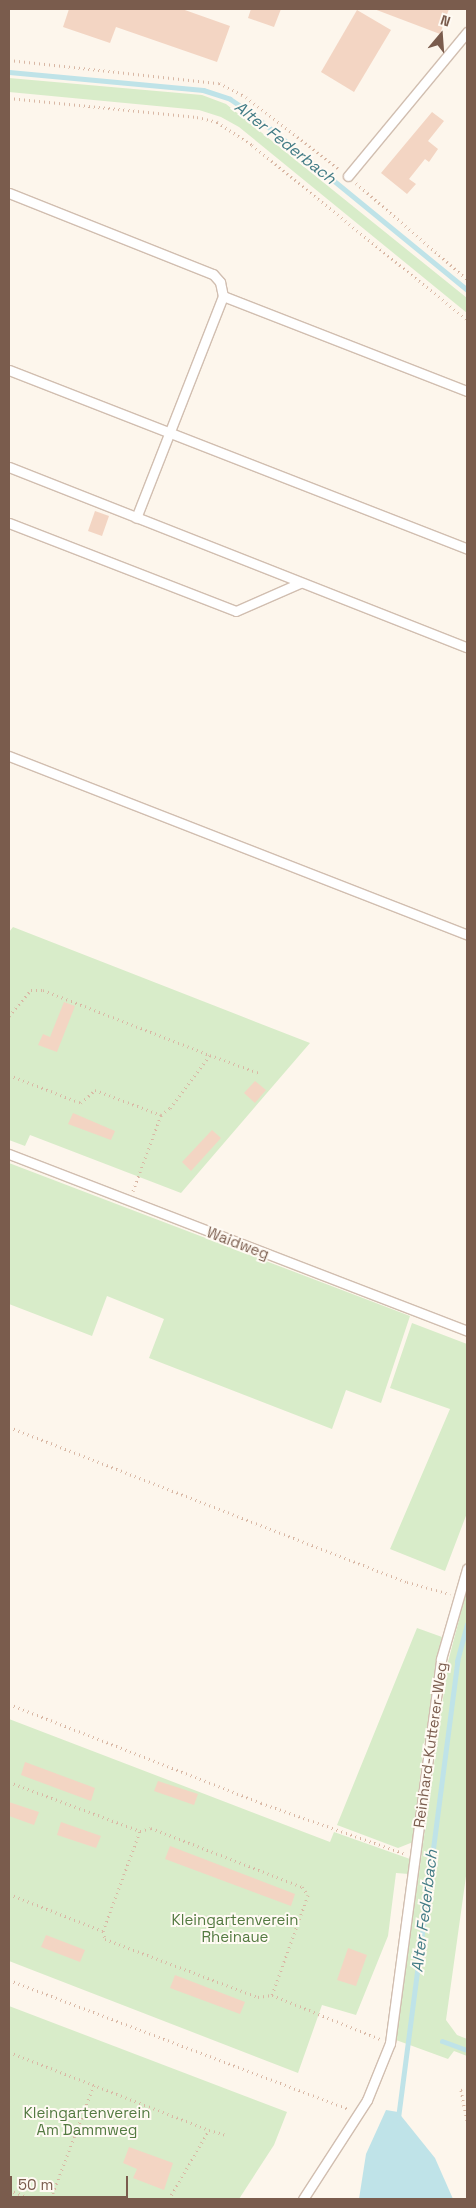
<!DOCTYPE html>
<style>
body{margin:0}
#map{position:relative;width:476px;height:2208px;overflow:hidden;background:#fdf6ec;font-family:"Space Grotesk",sans-serif}
div>[style]{position:absolute}
.green>*{inset:0;background:#d8ecc9}
.water>*{inset:0;background:#bfe3e8}
.stream>*{height:5px;margin:-2.5px;padding:0 2.5px;transform-origin:2.5px;border-radius:2.5px;background:#bfe3e8}
.building>*{inset:0;background:#f3d5c3}
.path>*{height:3px;margin-top:-1.5px;transform-origin:0;background:repeating-linear-gradient(90deg,#d9b8a5 0 1px,transparent 0 5px)}
.roads{filter:drop-shadow(1px 0 #d1beb0) drop-shadow(-1px 0 #d1beb0) drop-shadow(0 1px #d1beb0) drop-shadow(0 -1px #d1beb0)}
.lane>*{height:9px;margin:-4.5px;padding:0 4.5px;transform-origin:4.5px;border-radius:4.5px;background:#fff}
span{translate:-50% -50%;white-space:nowrap;text-align:center;line-height:1.15;-webkit-text-stroke:4px #fffaf3;paint-order:stroke}
.street-label{font-size:15px;color:#7a5c4d}
.park-label{font-size:15px;color:#537a41}
.water-label{font-size:16px;color:#437c86;font-style:italic}
.frame{position:absolute;inset:0;border:10px solid #7a5c4d;pointer-events:none}
.north{position:absolute;left:416px;top:10px;width:50px;height:50px;-webkit-text-stroke:4px #fffaf3;paint-order:stroke;rotate:18deg;font-size:14px;font-weight:700;line-height:20px;text-align:center;color:#7a5c4d}
.north::after{content:'';display:block;margin:auto;width:18px;height:22px;background:#7a5c4d;clip-path:polygon(50% 0,100% 100%,50% 72%,0 100%)}
.scale{position:absolute;left:10px;top:2176px;width:118px;height:22px;box-sizing:border-box;border:2px solid #7a5c4d;border-top:0;padding-left:6px;font-size:15px;line-height:18px;white-space:nowrap;color:#7a5c4d;-webkit-text-stroke:4px #fffaf3;paint-order:stroke}
</style>
<div id="map">
<div class="green">
<i style="clip-path:polygon(9px 78px,202px 95px,226px 104px,467px 298px,467px 313px,239px 127px,221px 117px,199px 110px,9px 92px)"></i>
<i style="clip-path:polygon(13px 927px,310px 1043px,181px 1193px,30px 1135px,25px 1146px,9px 1140px,9px 932px)"></i>
<i style="clip-path:polygon(9px 1163px,410px 1316px,381px 1403px,346px 1390px,332px 1429px,149px 1358px,164px 1319px,107px 1296px,92px 1336px,9px 1304px)"></i>
<i style="clip-path:polygon(412px 1323px,467px 1344px,467px 1513px,445px 1571px,390px 1549px,450px 1409px,390px 1388px)"></i>
<i style="clip-path:polygon(467px 1589px,467px 1869px,446px 2020px,457px 2035px,467px 2039px,467px 2056px,454px 2051px,448px 2059px,396px 2040px,448px 1662px)"></i>
<i style="clip-path:polygon(417px 1628px,442px 1637px,423px 1751px,413px 1842px,398px 1848px,337px 1825px)"></i>
<i style="clip-path:polygon(9px 1719px,330px 1842px,334px 1832px,410px 1859px,409px 1874px,396px 1873px,388px 1936px,356px 2015px,322px 2005px,298px 2073px,9px 1961px)"></i>
<i style="clip-path:polygon(9px 2006px,287px 2112px,274px 2145px,239px 2199px,9px 2199px)"></i>
</div>
<div class="water">
<i style="clip-path:polygon(386px 2110px,398px 2112px,435px 2158px,453px 2199px,359px 2199px,366px 2154px)"></i>
</div>
<div class="stream">
<i style="left:9px;top:72px;width:195px;rotate:5.3deg"></i>
<i style="left:203px;top:90px;width:28px;rotate:18deg"></i>
<i style="left:230px;top:99px;width:25px;rotate:34deg"></i>
<i style="left:251px;top:113px;width:279px;rotate:39.3deg"></i>
<i style="left:442px;top:2041px;width:27px;rotate:20deg"></i>
<i style="left:398px;top:2118px;width:461px;rotate:-82.6deg"></i>
<i style="left:457px;top:1661px;width:38px;rotate:-75deg"></i>
</div>
<div class="building">
<i style="clip-path:polygon(69px 9px,182px 9px,230px 26px,217px 62px,116px 27px,110px 43px,63px 27px)"></i>
<i style="clip-path:polygon(251px 9px,281px 9px,274px 27px,248px 18px)"></i>
<i style="clip-path:polygon(374px 9px,449px 9px,440px 34px)"></i>
<i style="clip-path:polygon(357px 10px,391px 30px,354px 92px,321px 72px)"></i>
<i style="clip-path:polygon(432px 112px,444px 121px,428px 141px,438px 149px,429px 162px,425px 159px,409px 179px,416px 184px,407px 194px,381px 173px)"></i>
<i style="clip-path:polygon(95px 511px,109px 516px,102px 536px,88px 531px)"></i>
<i style="clip-path:polygon(64px 1002px,75px 1006px,57px 1052px,38px 1045px,43px 1034px,50px 1037px)"></i>
<i style="clip-path:polygon(255px 1081px,266px 1090px,255px 1103px,244px 1093px)"></i>
<i style="clip-path:polygon(73px 1113px,115px 1131px,111px 1140px,68px 1124px)"></i>
<i style="clip-path:polygon(212px 1130px,221px 1138px,191px 1171px,182px 1162px)"></i>
<i style="clip-path:polygon(25px 1762px,95px 1788px,91px 1801px,21px 1775px)"></i>
<i style="clip-path:polygon(158px 1781px,198px 1794px,194px 1805px,154px 1791px)"></i>
<i style="clip-path:polygon(9px 1802px,39px 1812px,34px 1825px,9px 1816px)"></i>
<i style="clip-path:polygon(61px 1822px,101px 1836px,96px 1848px,57px 1835px)"></i>
<i style="clip-path:polygon(170px 1846px,295px 1894px,291px 1906px,165px 1859px)"></i>
<i style="clip-path:polygon(46px 1935px,85px 1950px,80px 1962px,41px 1947px)"></i>
<i style="clip-path:polygon(348px 1948px,367px 1955px,356px 1986px,337px 1980px)"></i>
<i style="clip-path:polygon(175px 1975px,245px 2002px,240px 2014px,170px 1988px)"></i>
<i style="clip-path:polygon(129px 2147px,173px 2163px,164px 2190px,133px 2178px,137px 2169px,123px 2163px)"></i>
</div>
<div class="path">
<i style="left:9px;top:60px;width:211px;rotate:6.3deg"></i>
<i style="left:219px;top:83px;width:30px;rotate:27deg"></i>
<i style="left:246px;top:97px;width:119px;rotate:37.8deg"></i>
<i style="left:9px;top:98px;width:189px;rotate:5.8deg"></i>
<i style="left:197px;top:117px;width:21px;rotate:14deg"></i>
<i style="left:217px;top:122px;width:42px;rotate:33.3deg"></i>
<i style="left:252px;top:145px;width:277px;rotate:39.1deg"></i>
<i style="left:356px;top:183px;width:147px;rotate:40.9deg"></i>
<i style="left:9px;top:1016px;width:34px;rotate:-50deg"></i>
<i style="left:31px;top:990px;width:12px"></i>
<i style="left:43px;top:990px;width:179px;rotate:21.3deg"></i>
<i style="left:9px;top:1075px;width:77px;rotate:21.3deg"></i>
<i style="left:81px;top:1103px;width:19px;rotate:-43deg"></i>
<i style="left:95px;top:1090px;width:71px;rotate:20.7deg"></i>
<i style="left:133px;top:1191px;width:81px;rotate:-69.8deg"></i>
<i style="left:161px;top:1115px;width:11px;rotate:-38deg"></i>
<i style="left:170px;top:1108px;width:66px;rotate:-53deg"></i>
<i style="left:210px;top:1055px;width:52px;rotate:20.2deg"></i>
<i style="left:9px;top:1427px;width:427px;rotate:21.3deg"></i>
<i style="left:407px;top:1582px;width:45px;rotate:15.6deg"></i>
<i style="left:9px;top:1704px;width:271px;rotate:21.4deg"></i>
<i style="left:261px;top:1803px;width:151px;rotate:19.4deg"></i>
<i style="left:9px;top:1782px;width:140px;rotate:20.5deg"></i>
<i style="left:140px;top:1831px;width:11px;rotate:-15deg"></i>
<i style="left:151px;top:1828px;width:162px;rotate:21.3deg"></i>
<i style="left:302px;top:1887px;width:10px;rotate:53deg"></i>
<i style="left:308px;top:1895px;width:106px;rotate:109.8deg"></i>
<i style="left:9px;top:1894px;width:101px;rotate:21.5deg"></i>
<i style="left:103px;top:1931px;width:8px;rotate:76deg"></i>
<i style="left:105px;top:1939px;width:164px;rotate:20.8deg"></i>
<i style="left:258px;top:1997px;width:14px;rotate:-8deg"></i>
<i style="left:272px;top:1995px;width:117px;rotate:22.2deg"></i>
<i style="left:103px;top:1931px;width:107px;rotate:-69.7deg"></i>
<i style="left:9px;top:1980px;width:363px;rotate:20.8deg"></i>
<i style="left:9px;top:2052px;width:215px;rotate:21.3deg"></i>
<i style="left:467px;top:2089px;width:6px;rotate:171deg"></i>
<i style="left:461px;top:2090px;width:31px;rotate:79deg"></i>
<i style="left:9px;top:2190px;width:25px;rotate:21deg"></i>
<i style="left:51px;top:2198px;width:121px;rotate:-69.2deg"></i>
<i style="left:169px;top:2199px;width:80px;rotate:-59.9deg"></i>
<i style="left:209px;top:2130px;width:18px;rotate:16deg"></i>
</div>
<div class="roads">
<div class="lane">
<i style="left:348px;top:176px;width:187px;rotate:-50.4deg"></i>
<i style="left:9px;top:193px;width:219px;rotate:21.7deg"></i>
<i style="left:213px;top:274px;width:11px;rotate:49deg"></i>
<i style="left:220px;top:282px;width:14px;rotate:78deg"></i>
<i style="left:223px;top:296px;width:238px;rotate:111.4deg"></i>
<i style="left:223px;top:296px;width:262px;rotate:21.3deg"></i>
<i style="left:9px;top:370px;width:492px;rotate:21.3deg"></i>
<i style="left:9px;top:467px;width:492px;rotate:21.5deg"></i>
<i style="left:9px;top:523px;width:243px;rotate:21.2deg"></i>
<i style="left:236px;top:611px;width:70px;rotate:-23.6deg"></i>
<i style="left:9px;top:756px;width:492px;rotate:21.3deg"></i>
<i style="left:9px;top:1154px;width:491px;rotate:21.1deg"></i>
<i style="left:303px;top:2199px;width:118px;rotate:-57.1deg"></i>
<i style="left:367px;top:2100px;width:61px;rotate:-68deg"></i>
<i style="left:390px;top:2043px;width:387px;rotate:-82.4deg"></i>
<i style="left:441px;top:1659px;width:94px;rotate:-73.9deg"></i>
</div>
</div>
<div class="street-label">
<span style="left:238px;top:1243px;rotate:21deg">Waidweg</span>
<span style="left:430px;top:1745px;rotate:-82deg">Reinhard-Kutterer-Weg</span>
</div>
<div class="park-label">
<span style="left:235px;top:1928px">Kleingartenverein<br>Rheinaue</span>
<span style="left:87px;top:2121px">Kleingartenverein<br>Am Dammweg</span>
</div>
<div class="water-label">
<span style="left:285px;top:143px;rotate:38deg">Alter Federbach</span>
<span style="left:425px;top:1911px;rotate:-83deg">Alter Federbach</span>
</div>
<div class="frame"></div>
<div class="north">N</div>
<div class="scale">50 m</div>
</div>
